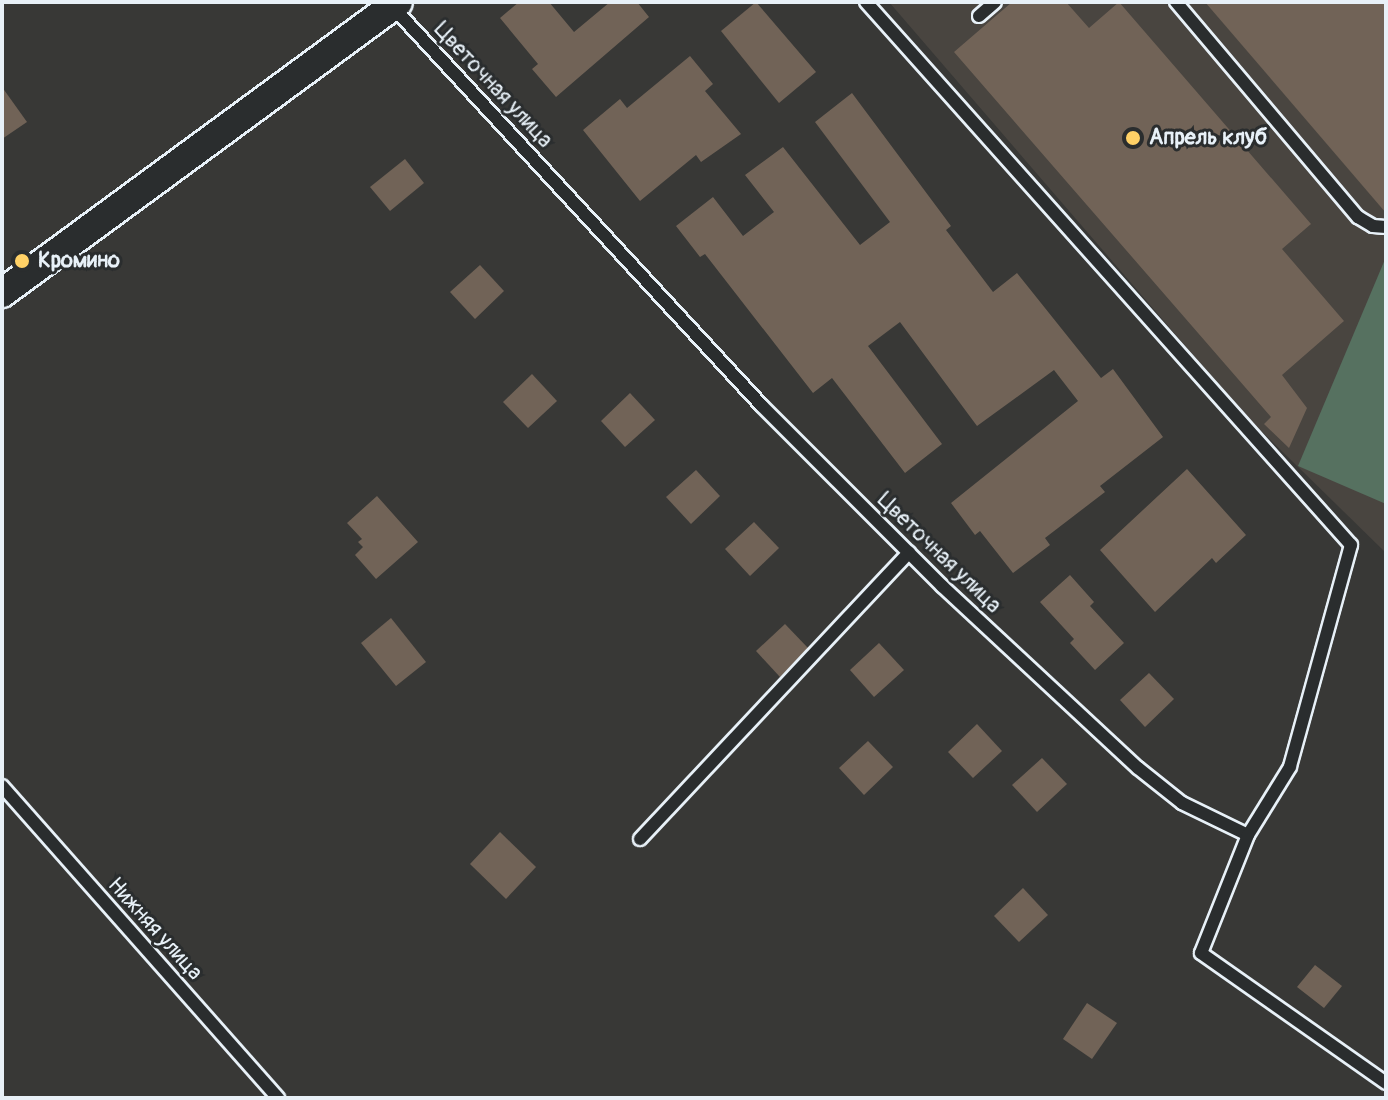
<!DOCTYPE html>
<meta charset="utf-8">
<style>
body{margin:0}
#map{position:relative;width:1388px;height:1100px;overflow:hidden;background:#383836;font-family:Pangolin,sans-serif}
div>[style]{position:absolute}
.built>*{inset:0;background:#494540}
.green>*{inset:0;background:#567160}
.building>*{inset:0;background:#716357}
.roads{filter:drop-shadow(2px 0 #e8f1f8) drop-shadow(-2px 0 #e8f1f8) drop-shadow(0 2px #e8f1f8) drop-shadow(0 -2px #e8f1f8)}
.service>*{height:12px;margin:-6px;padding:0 6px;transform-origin:6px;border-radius:6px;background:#2a2d2e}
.tertiary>*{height:28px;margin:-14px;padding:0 14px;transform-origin:14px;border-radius:14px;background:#2a2d2e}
.dots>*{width:22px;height:22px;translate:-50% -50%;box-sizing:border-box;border:4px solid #2a2d2e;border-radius:50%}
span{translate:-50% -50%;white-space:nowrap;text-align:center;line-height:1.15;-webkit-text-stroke:6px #2a2d2e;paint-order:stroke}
.street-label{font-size:22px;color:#e8f1f8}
.poi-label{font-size:22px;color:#e8f1f8;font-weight:700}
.left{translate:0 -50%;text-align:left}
.frame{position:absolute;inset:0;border:4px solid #e8f1f8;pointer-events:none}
</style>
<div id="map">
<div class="built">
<i style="clip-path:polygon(889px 2px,1386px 2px,1386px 553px,1244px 414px)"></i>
</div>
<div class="green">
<i style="clip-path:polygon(1386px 257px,1386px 504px,1298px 466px)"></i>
</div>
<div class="building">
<i style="clip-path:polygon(519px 2px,549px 2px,574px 32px,610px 2px,637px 2px,649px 17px,556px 97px,532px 69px,538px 64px,500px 18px)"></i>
<i style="clip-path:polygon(756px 2px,816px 72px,779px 103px,721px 31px)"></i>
<i style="clip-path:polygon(1012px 2px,1066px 2px,1089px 28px,1119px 2px,1311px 224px,1282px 249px,1344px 321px,1282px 375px,1307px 408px,1289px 448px,1264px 424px,1271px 417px,954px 52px)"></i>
<i style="clip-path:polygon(1205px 2px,1386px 2px,1386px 213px)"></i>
<i style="clip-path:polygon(690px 56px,713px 84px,705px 91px,741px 134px,701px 162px,696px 155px,640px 201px,583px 130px,620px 99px,627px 108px)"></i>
<i style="clip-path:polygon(2px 87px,27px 122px,2px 139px)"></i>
<i style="clip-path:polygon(852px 93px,951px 226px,946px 230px,993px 292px,1017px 273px,1101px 378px,1113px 369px,1163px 437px,1100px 486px,1105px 492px,1045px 538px,1050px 545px,1013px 573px,980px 531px,975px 535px,951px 503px,1078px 401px,1054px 370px,977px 426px,900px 322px,868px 346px,942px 444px,905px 473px,832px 378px,813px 393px,705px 254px,700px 257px,676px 226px,713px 197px,743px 236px,774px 212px,745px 175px,783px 147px,860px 245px,890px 222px,815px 122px)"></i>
<i style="clip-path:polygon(405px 159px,424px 183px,390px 211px,370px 187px)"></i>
<i style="clip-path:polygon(480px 265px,504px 291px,475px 319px,450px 292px)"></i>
<i style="clip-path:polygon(532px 374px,557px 401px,528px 428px,503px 402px)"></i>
<i style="clip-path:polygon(630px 393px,655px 420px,625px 447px,601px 421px)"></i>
<i style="clip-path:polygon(1187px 469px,1246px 535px,1216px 563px,1212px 558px,1155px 612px,1100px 550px)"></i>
<i style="clip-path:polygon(696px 470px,720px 496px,691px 524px,666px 497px)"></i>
<i style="clip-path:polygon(377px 496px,418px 542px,376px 579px,355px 555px,363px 547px,358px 542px,362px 539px,347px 523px)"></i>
<i style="clip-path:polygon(754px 522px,779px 548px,750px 576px,725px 549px)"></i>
<i style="clip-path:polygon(1070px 575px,1094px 602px,1090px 606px,1124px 643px,1095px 670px,1070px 643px,1074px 639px,1040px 602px)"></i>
<i style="clip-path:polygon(391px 618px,426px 662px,396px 686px,361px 643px)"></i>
<i style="clip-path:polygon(785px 624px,808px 648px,780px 677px,756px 651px)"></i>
<i style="clip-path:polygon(879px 643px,904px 670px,874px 697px,850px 670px)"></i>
<i style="clip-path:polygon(1149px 673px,1174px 699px,1145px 727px,1120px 700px)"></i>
<i style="clip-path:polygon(977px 724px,1002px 751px,973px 778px,948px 752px)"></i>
<i style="clip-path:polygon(868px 741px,893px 767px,864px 795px,839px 768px)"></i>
<i style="clip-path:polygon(1042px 758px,1067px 784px,1037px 812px,1012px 785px)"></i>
<i style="clip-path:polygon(500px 832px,536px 867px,506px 899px,470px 864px)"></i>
<i style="clip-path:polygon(1023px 888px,1048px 915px,1019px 942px,994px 916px)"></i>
<i style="clip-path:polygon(1315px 965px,1342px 986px,1324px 1008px,1297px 987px)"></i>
<i style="clip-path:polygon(1087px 1003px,1117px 1023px,1092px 1059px,1063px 1039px)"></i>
</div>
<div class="roads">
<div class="service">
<i style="left:866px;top:2px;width:728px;rotate:48.23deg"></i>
<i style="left:1351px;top:545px;width:230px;rotate:105.4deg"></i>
<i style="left:1290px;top:767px;width:80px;rotate:121.7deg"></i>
<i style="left:1176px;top:2px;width:282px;rotate:49.8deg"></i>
<i style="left:1358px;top:217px;width:17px;rotate:31deg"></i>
<i style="left:1373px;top:226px;width:13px;rotate:4deg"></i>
<i style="left:392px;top:6px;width:545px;rotate:47.23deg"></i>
<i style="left:762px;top:406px;width:255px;rotate:45deg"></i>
<i style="left:942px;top:586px;width:267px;rotate:42.9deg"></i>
<i style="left:1138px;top:768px;width:56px;rotate:38.5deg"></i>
<i style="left:1182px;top:803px;width:73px;rotate:25.9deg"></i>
<i style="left:1248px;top:835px;width:127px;rotate:111.7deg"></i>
<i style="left:1201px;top:953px;width:226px;rotate:35.1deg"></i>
<i style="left:979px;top:16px;width:21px;rotate:-41deg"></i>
<i style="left:2px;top:786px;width:417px;rotate:48.5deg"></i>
<i style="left:640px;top:839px;width:393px;rotate:-46.8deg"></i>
</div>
<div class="tertiary">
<i style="left:2px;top:293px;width:491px;rotate:-36.3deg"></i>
</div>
</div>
<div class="dots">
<i style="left:1133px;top:138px;background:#ffd166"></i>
<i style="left:22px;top:261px;background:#ffd166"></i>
</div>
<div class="street-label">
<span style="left:493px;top:85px;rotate:47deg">Цветочная улица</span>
<span style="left:939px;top:553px;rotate:44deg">Цветочная улица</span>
<span style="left:155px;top:929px;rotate:48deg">Нижняя улица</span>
</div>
<div class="poi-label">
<span class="left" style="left:1149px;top:138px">Апрель клуб</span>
<span class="left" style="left:38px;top:261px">Кромино</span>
</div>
<div class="frame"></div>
</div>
